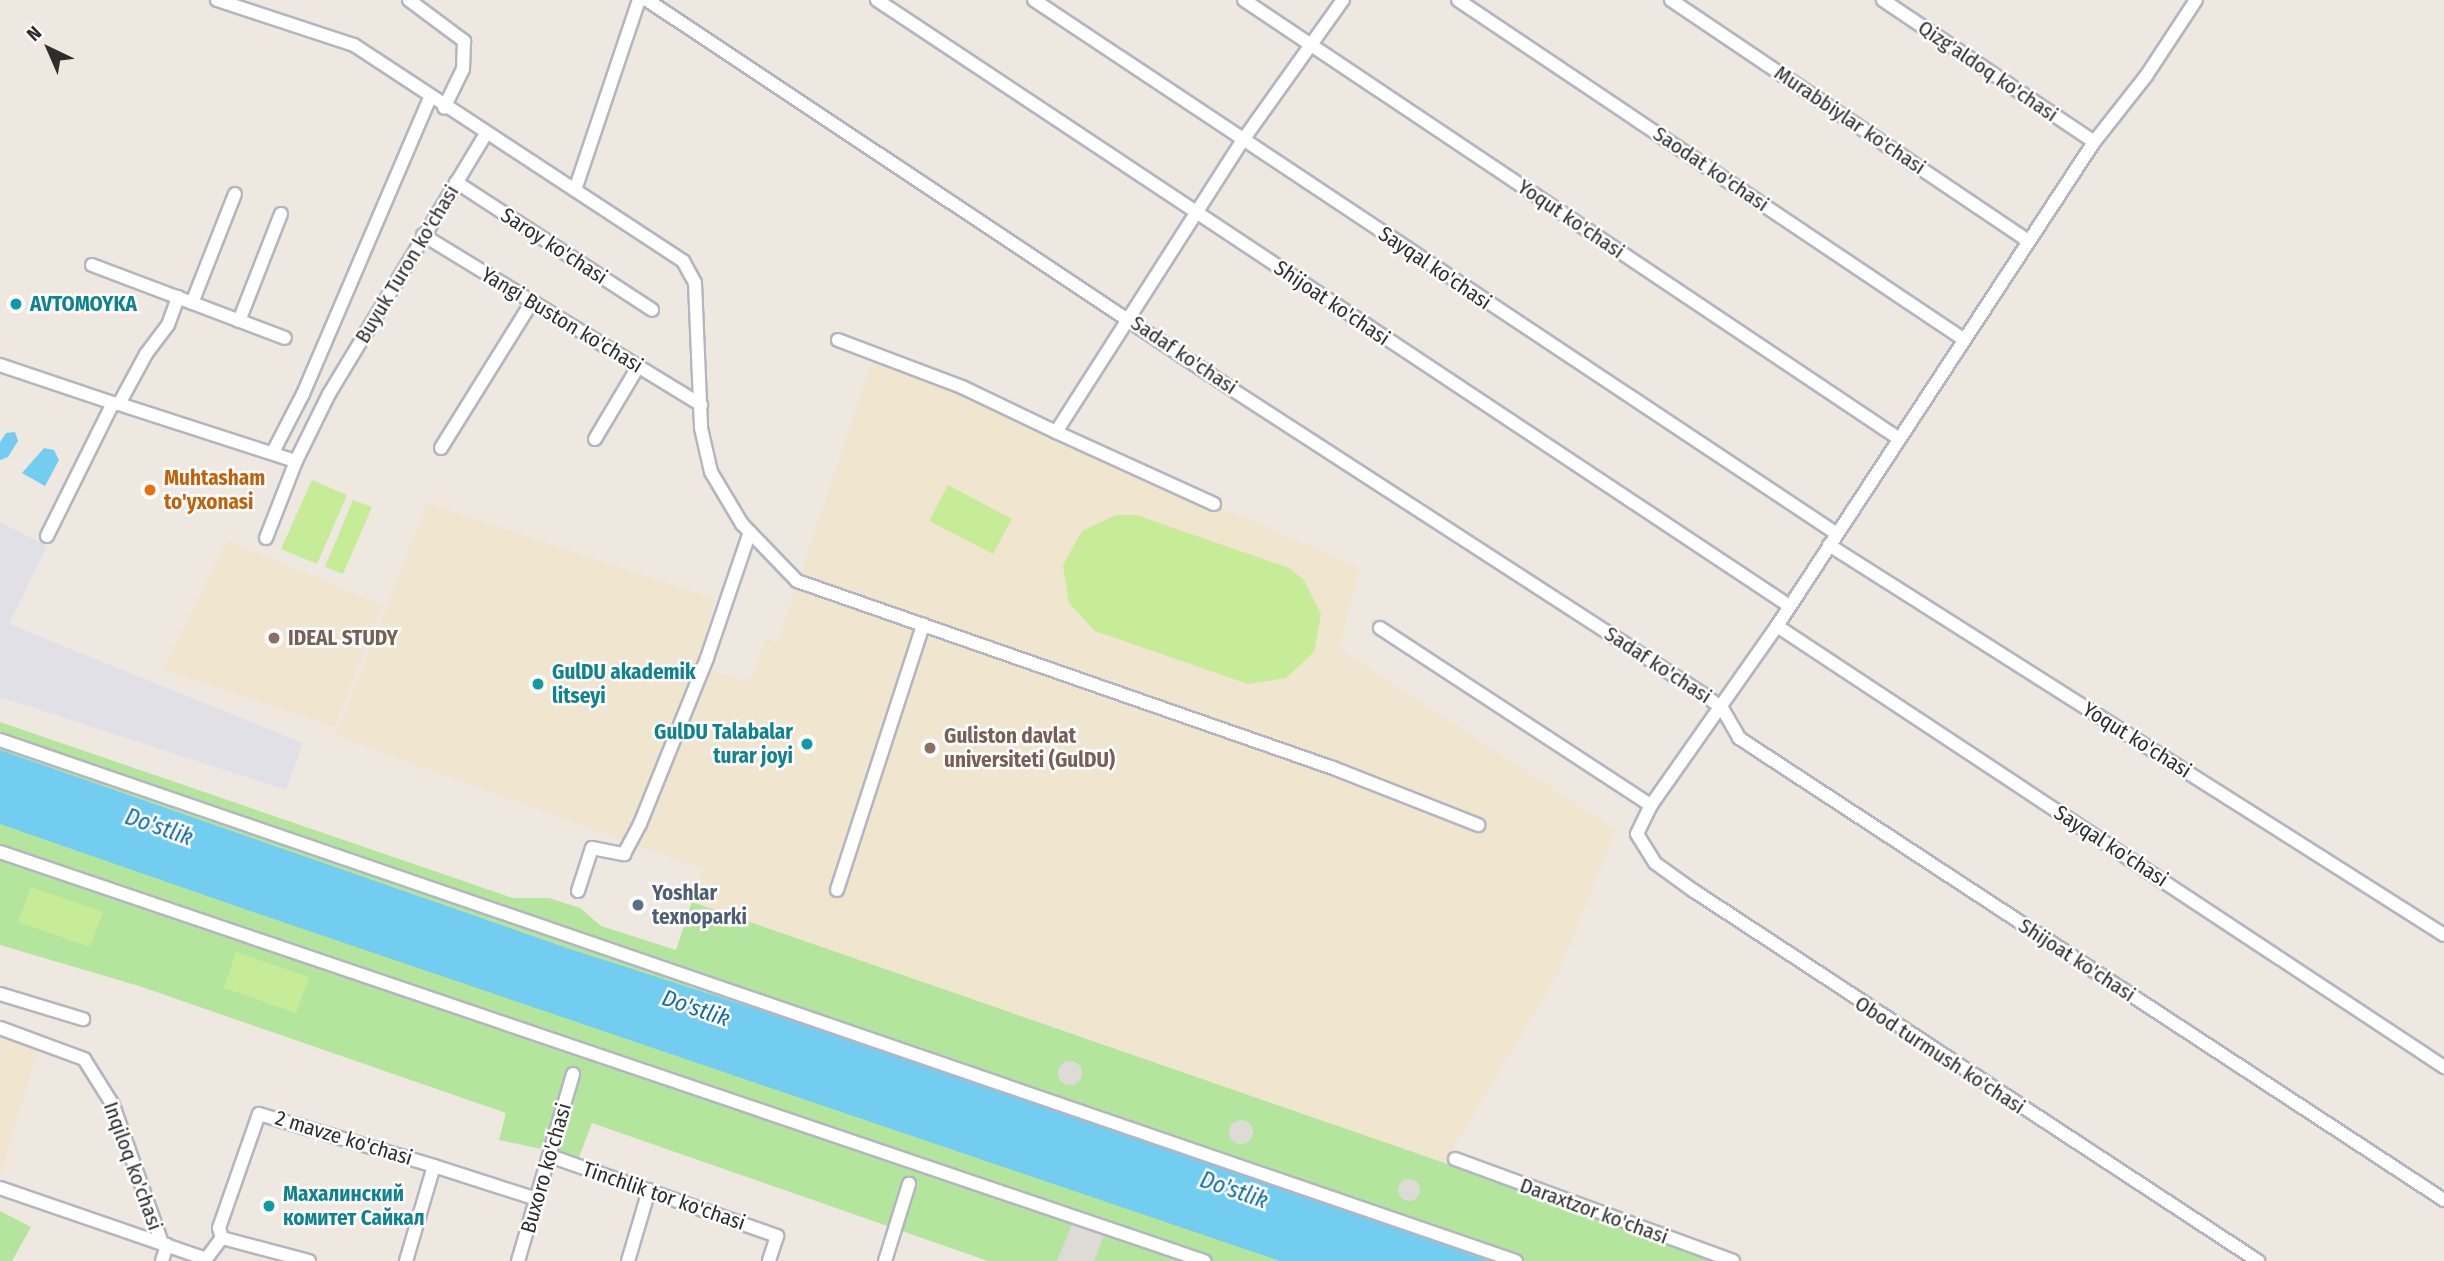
<!DOCTYPE html>
<meta charset="utf-8">
<style>
body{margin:0}
#map{position:relative;width:2444px;height:1261px;overflow:hidden;background:#eee8e0;font-family:"Fira Sans Condensed",sans-serif}
div>[style]{position:absolute}
.industrial>*{inset:0;background:#e2e0e7}
.education>*{inset:0;background:#f0e5cf}
.green>*{inset:0;background:#b4e59c}
.pitch>*{inset:0;background:#c7ec98}
.plaza>*{inset:0;background:#dedbd7}
.round{border-radius:50%}
.water>*{inset:0;background:#73cdf0}
.roads{filter:drop-shadow(2px 0 #b3b6c0) drop-shadow(-2px 0 #b3b6c0) drop-shadow(0 2px #b3b6c0) drop-shadow(0 -2px #b3b6c0)}
.street>*{height:12px;margin:-6px;padding:0 6px;transform-origin:6px;border-radius:6px;background:#fff}
.dots>*{width:19px;height:19px;translate:-50% -50%;box-sizing:border-box;border:4px solid #fff;border-radius:50%}
span{translate:-50% -50%;white-space:nowrap;text-align:center;line-height:1.15;-webkit-text-stroke:5px #fff;paint-order:stroke}
.street-label{font-size:21px;color:#2d2d2d}
.culture-label{font-size:21px;color:#0d838f;font-weight:700}
.left{translate:0 -50%;text-align:left}
.right{translate:-100% -50%;text-align:right}
.food-label{font-size:21px;color:#c56008;font-weight:700}
.education-label{font-size:21px;color:#785e54;font-weight:700}
.service-label{font-size:21px;color:#4e5e75;font-weight:700}
.water-label{font-size:23px;color:#0d6ca1;font-style:italic}
.north{position:absolute;left:14px;top:14px;width:70px;height:70px;-webkit-text-stroke:5px #fff;paint-order:stroke;rotate:316deg;font-size:19px;font-weight:700;line-height:28px;text-align:center;color:#2d2d2d}
.north::after{content:'';display:block;margin:auto;width:24px;height:32px;background:#2d2d2d;clip-path:polygon(50% 0,100% 100%,50% 72%,0 100%)}
</style>
<div id="map">
<div class="industrial">
<i style="clip-path:polygon(0 522px,47px 546px,9px 624px,303px 743px,286px 790px,0 697px)"></i>
</div>
<div class="education">
<i style="clip-path:polygon(874px 356px,1360px 568px,1340px 649px,1616px 830px,1558px 974px,1444px 1163px,692px 902px,702px 869px,336px 736px,427px 503px,715px 599px,697px 666px,749px 682px,766px 639px,778px 642px)"></i>
<i style="clip-path:polygon(227px 540px,382px 605px,335px 727px,163px 670px)"></i>
<i style="clip-path:polygon(0 1036px,38px 1049px,1px 1174px,0 1174px)"></i>
</div>
<div class="green">
<i style="clip-path:polygon(0 722px,513px 898px,549px 898px,580px 908px,601px 926px,676px 950px,692px 902px,1727px 1261px,988px 1261px,592px 1123px,579px 1157px,499px 1140px,506px 1113px,139px 986px,0 945px)"></i>
<i style="clip-path:polygon(0 1211px,31px 1227px,12px 1261px,0 1261px)"></i>
</div>
<div class="pitch">
<i style="clip-path:polygon(312px 480px,347px 495px,317px 564px,281px 549px)"></i>
<i style="clip-path:polygon(948px 485px,1012px 519px,993px 554px,929px 521px)"></i>
<i style="clip-path:polygon(353px 500px,372px 507px,343px 574px,325px 567px)"></i>
<i style="clip-path:polygon(1116px 515px,1136px 515px,1289px 568px,1304px 580px,1321px 614px,1314px 652px,1286px 678px,1248px 684px,1095px 631px,1069px 603px,1063px 565px,1082px 531px)"></i>
<i style="clip-path:polygon(31px 887px,103px 912px,90px 947px,18px 922px)"></i>
<i style="clip-path:polygon(236px 952px,309px 977px,296px 1013px,224px 988px)"></i>
</div>
<div class="plaza">
<i class="round" style="left:1058px;top:1061px;width:24px;height:24px"></i>
<i class="round" style="left:1229px;top:1120px;width:24px;height:24px"></i>
<i class="round" style="left:1398px;top:1179px;width:22px;height:22px"></i>
<i style="clip-path:polygon(1075px 1217px,1107px 1228px,1094px 1261px,1057px 1261px)"></i>
</div>
<div class="water">
<i style="clip-path:polygon(15px 432px,18px 441px,8px 457px,0 460px,0 442px,6px 433px)"></i>
<i style="clip-path:polygon(44px 448px,54px 450px,59px 460px,45px 486px,22px 473px)"></i>
<i style="clip-path:polygon(0 750px,567px 948px,976px 1080px,1489px 1261px,1280px 1261px,259px 914px,0 824px)"></i>
</div>
<div class="roads">
<div class="street">
<i style="left:217px;top:0;width:144px;rotate:18.2deg"></i>
<i style="left:354px;top:45px;width:394px;rotate:33.3deg"></i>
<i style="left:683px;top:261px;width:25px;rotate:61deg"></i>
<i style="left:695px;top:283px;width:145px;rotate:87.6deg"></i>
<i style="left:701px;top:428px;width:45px;rotate:77.2deg"></i>
<i style="left:711px;top:472px;width:61px;rotate:59.2deg"></i>
<i style="left:742px;top:524px;width:79px;rotate:46deg"></i>
<i style="left:797px;top:581px;width:571px;rotate:19.23deg"></i>
<i style="left:1336px;top:769px;width:153px;rotate:21.5deg"></i>
<i style="left:409px;top:0;width:69px;rotate:36.7deg"></i>
<i style="left:464px;top:41px;width:28px;rotate:92deg"></i>
<i style="left:463px;top:69px;width:43px;rotate:116deg"></i>
<i style="left:647px;top:0;width:700px;rotate:33.64deg"></i>
<i style="left:1230px;top:388px;width:565px;rotate:32.93deg"></i>
<i style="left:1704px;top:695px;width:22px;rotate:36deg"></i>
<i style="left:1722px;top:708px;width:34px;rotate:60deg"></i>
<i style="left:1739px;top:738px;width:843px;rotate:33.24deg"></i>
<i style="left:877px;top:0;width:1094px;rotate:33.59deg"></i>
<i style="left:1034px;top:0;width:964px;rotate:33.62deg"></i>
<i style="left:1244px;top:0;width:787px;rotate:33.81deg"></i>
<i style="left:1458px;top:0;width:608px;rotate:33.87deg"></i>
<i style="left:1671px;top:0;width:431px;rotate:34deg"></i>
<i style="left:1883px;top:0;width:254px;rotate:33.9deg"></i>
<i style="left:2196px;top:0;width:91px;rotate:123.3deg"></i>
<i style="left:2146px;top:76px;width:84px;rotate:128.2deg"></i>
<i style="left:2094px;top:142px;width:579px;rotate:123.22deg"></i>
<i style="left:1777px;top:626px;width:219px;rotate:125.1deg"></i>
<i style="left:1651px;top:805px;width:32px;rotate:116deg"></i>
<i style="left:1637px;top:834px;width:34px;rotate:58deg"></i>
<i style="left:1655px;top:863px;width:48px;rotate:35.7deg"></i>
<i style="left:1694px;top:891px;width:675px;rotate:33.27deg"></i>
<i style="left:456px;top:182px;width:234px;rotate:33.1deg"></i>
<i style="left:575px;top:190px;width:200px;rotate:-71.4deg"></i>
<i style="left:423px;top:235px;width:326px;rotate:31.4deg"></i>
<i style="left:92px;top:265px;width:206px;rotate:20.7deg"></i>
<i style="left:192px;top:303px;width:117px;rotate:-68.5deg"></i>
<i style="left:239px;top:321px;width:115px;rotate:-68.6deg"></i>
<i style="left:838px;top:340px;width:133px;rotate:20.8deg"></i>
<i style="left:962px;top:387px;width:104px;rotate:25.6deg"></i>
<i style="left:0;top:365px;width:119px;rotate:18.6deg"></i>
<i style="left:119px;top:404px;width:186px;rotate:17.9deg"></i>
<i style="left:296px;top:461px;width:75px;rotate:-63.8deg"></i>
<i style="left:329px;top:394px;width:304px;rotate:-58.9deg"></i>
<i style="left:595px;top:439px;width:84px;rotate:-59.2deg"></i>
<i style="left:441px;top:448px;width:172px;rotate:-58.1deg"></i>
<i style="left:273px;top:452px;width:65px;rotate:-62.7deg"></i>
<i style="left:303px;top:394px;width:322px;rotate:-66.8deg"></i>
<i style="left:1214px;top:504px;width:174px;rotate:-155.5deg"></i>
<i style="left:1056px;top:432px;width:347px;rotate:-57.4deg"></i>
<i style="left:1243px;top:140px;width:172px;rotate:-54.5deg"></i>
<i style="left:47px;top:536px;width:148px;rotate:-63.6deg"></i>
<i style="left:113px;top:403px;width:6px;rotate:9deg"></i>
<i style="left:119px;top:404px;width:57px;rotate:-61.6deg"></i>
<i style="left:146px;top:354px;width:36px;rotate:-53deg"></i>
<i style="left:168px;top:325px;width:30px;rotate:-70deg"></i>
<i style="left:266px;top:538px;width:83px;rotate:-68.7deg"></i>
<i style="left:1829px;top:545px;width:728px;rotate:32.38deg"></i>
<i style="left:1777px;top:626px;width:800px;rotate:33.47deg"></i>
<i style="left:1380px;top:628px;width:324px;rotate:33.2deg"></i>
<i style="left:0;top:740px;width:1603px;rotate:18.97deg"></i>
<i style="left:0;top:852px;width:1272px;rotate:18.76deg"></i>
<i style="left:837px;top:890px;width:279px;rotate:-72deg"></i>
<i style="left:578px;top:891px;width:45px;rotate:-72deg"></i>
<i style="left:592px;top:848px;width:33px;rotate:11deg"></i>
<i style="left:624px;top:854px;width:34px;rotate:-62deg"></i>
<i style="left:640px;top:824px;width:179px;rotate:-68deg"></i>
<i style="left:707px;top:658px;width:133px;rotate:-71.2deg"></i>
<i style="left:0;top:994px;width:87px;rotate:16.8deg"></i>
<i style="left:0;top:1028px;width:90px;rotate:20.3deg"></i>
<i style="left:84px;top:1059px;width:54px;rotate:57.8deg"></i>
<i style="left:113px;top:1105px;width:146px;rotate:70.5deg"></i>
<i style="left:550px;top:1156px;width:241px;rotate:19.4deg"></i>
<i style="left:777px;top:1236px;width:26px;rotate:108deg"></i>
<i style="left:1455px;top:1159px;width:296px;rotate:20.1deg"></i>
<i style="left:0;top:1188px;width:218px;rotate:19deg"></i>
<i style="left:206px;top:1259px;width:26px;rotate:-53deg"></i>
<i style="left:222px;top:1238px;width:90px;rotate:14.8deg"></i>
<i style="left:222px;top:1238px;width:10px;rotate:-107deg"></i>
<i style="left:219px;top:1228px;width:121px;rotate:-70.7deg"></i>
<i style="left:259px;top:1114px;width:183px;rotate:16.5deg"></i>
<i style="left:162px;top:1261px;width:17px;rotate:-73deg"></i>
<i style="left:406px;top:1261px;width:99px;rotate:-73.6deg"></i>
<i style="left:434px;top:1166px;width:108px;rotate:17.8deg"></i>
<i style="left:518px;top:1261px;width:195px;rotate:-73.6deg"></i>
<i style="left:628px;top:1261px;width:74px;rotate:-73.5deg"></i>
<i style="left:885px;top:1261px;width:81px;rotate:-72.7deg"></i>
</div>
</div>
<div class="dots">
<i style="left:16px;top:304px;background:#0f9aa8"></i>
<i style="left:150px;top:490px;background:#e8710a"></i>
<i style="left:274px;top:638px;background:#8d6e63"></i>
<i style="left:538px;top:684px;background:#0f9aa8"></i>
<i style="left:807px;top:744px;background:#0f9aa8"></i>
<i style="left:930px;top:748px;background:#8d6e63"></i>
<i style="left:638px;top:905px;background:#5c6f8a"></i>
<i style="left:269px;top:1206px;background:#0f9aa8"></i>
</div>
<div class="street-label">
<span style="left:1988px;top:71px;rotate:34deg">Qizg'aldoq ko'chasi</span>
<span style="left:1850px;top:120px;rotate:34deg">Murabbiylar ko'chasi</span>
<span style="left:1711px;top:169px;rotate:34deg">Saodat ko'chasi</span>
<span style="left:1571px;top:219px;rotate:34deg">Yoqut ko'chasi</span>
<span style="left:554px;top:246px;rotate:33deg">Saroy ko'chasi</span>
<span style="left:407px;top:264px;rotate:-59deg">Buyuk Turon ko'chasi</span>
<span style="left:1435px;top:268px;rotate:34deg">Sayqal ko'chasi</span>
<span style="left:1332px;top:303px;rotate:34deg">Shijoat ko'chasi</span>
<span style="left:562px;top:320px;rotate:31deg">Yangi Buston ko'chasi</span>
<span style="left:1184px;top:355px;rotate:34deg">Sadaf ko'chasi</span>
<span style="left:1658px;top:665px;rotate:33deg">Sadaf ko'chasi</span>
<span style="left:2137px;top:740px;rotate:32deg">Yoqut ko'chasi</span>
<span style="left:2111px;top:846px;rotate:33deg">Sayqal ko'chasi</span>
<span style="left:2077px;top:960px;rotate:33deg">Shijoat ko'chasi</span>
<span style="left:1940px;top:1055px;rotate:33deg">Obod turmush ko'chasi</span>
<span style="left:344px;top:1138px;rotate:17deg">2 mavze ko'chasi</span>
<span style="left:133px;top:1166px;rotate:70deg">Inqiloq ko'chasi</span>
<span style="left:546px;top:1168px;rotate:-74deg">Buxoro ko'chasi</span>
<span style="left:664px;top:1196px;rotate:19deg">Tinchlik tor ko'chasi</span>
<span style="left:1594px;top:1211px;rotate:20deg">Daraxtzor ko'chasi</span>
</div>
<div class="culture-label">
<span class="left" style="left:30px;top:304px">AVTOMOYKA</span>
<span class="left" style="left:552px;top:684px">GulDU akademik<br>litseyi</span>
<span class="right" style="left:793px;top:744px">GulDU Talabalar<br>turar joyi</span>
<span class="left" style="left:283px;top:1206px">Махалинский<br>комитет Сайкал</span>
</div>
<div class="food-label">
<span class="left" style="left:164px;top:490px">Muhtasham<br>to'yxonasi</span>
</div>
<div class="education-label">
<span class="left" style="left:288px;top:638px">IDEAL STUDY</span>
<span class="left" style="left:944px;top:748px">Guliston davlat<br>universiteti (GulDU)</span>
</div>
<div class="service-label">
<span class="left" style="left:652px;top:905px">Yoshlar<br>texnoparki</span>
</div>
<div class="water-label">
<span style="left:159px;top:827px;rotate:19deg">Do'stlik</span>
<span style="left:696px;top:1008px;rotate:19deg">Do'stlik</span>
<span style="left:1234px;top:1190px;rotate:19deg">Do'stlik</span>
</div>
<div class="north">N</div>
</div>
